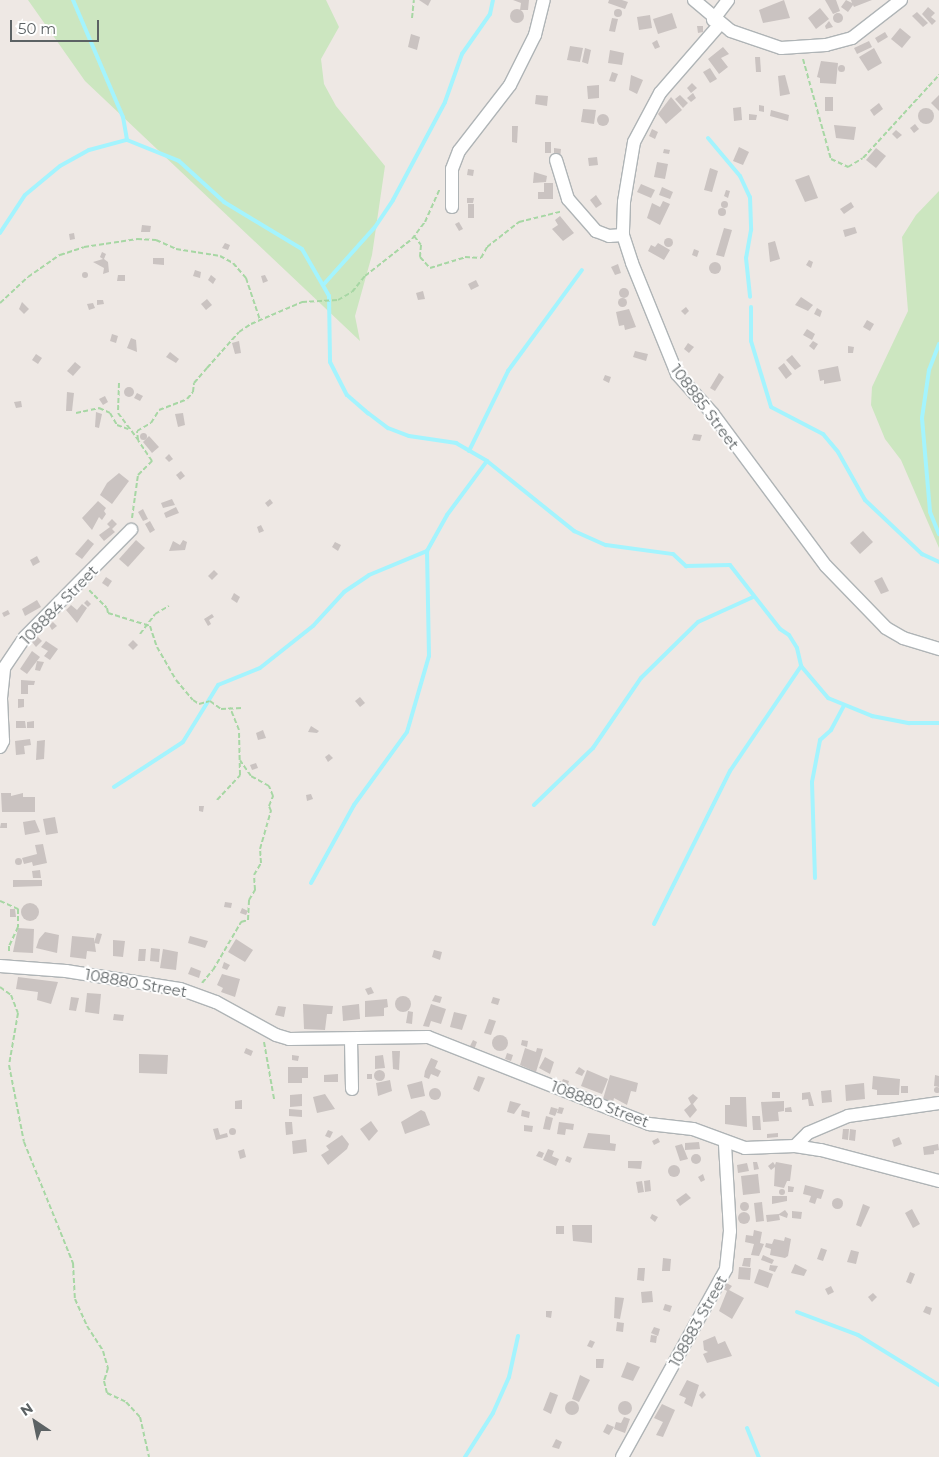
<!DOCTYPE html>
<style>
body{margin:0}
#map{position:relative;width:939px;height:1457px;overflow:hidden;background:#eee8e4;font-family:Montserrat,sans-serif}
div>[style]{position:absolute}
.green>*{inset:0;background:#cce6c0}
.stream>*{height:4px;margin:-2px;padding:0 2px;transform-origin:2px;border-radius:2px;background:#a4f4fe}
.building>*{inset:0;background:#cac3c1}
.round{border-radius:50%}
.path>*{height:2px;margin-top:-1px;transform-origin:0;background:repeating-linear-gradient(90deg,#a7d7a4 0 5px,transparent 0 7.5px)}
.roads{filter:drop-shadow(1px 0 #afb4b6) drop-shadow(-1px 0 #afb4b6) drop-shadow(0 1px #afb4b6) drop-shadow(0 -1px #afb4b6)}
.minor>*{height:12px;margin:-6px;padding:0 6px;transform-origin:6px;border-radius:6px;background:#fff}
span{translate:-50% -50%;white-space:nowrap;text-align:center;line-height:1.15;-webkit-text-stroke:4px #fff;paint-order:stroke}
.street-label{font-size:15px;color:#5c6264}
.north{position:absolute;left:10px;top:1397px;width:50px;height:50px;-webkit-text-stroke:4px #fff;paint-order:stroke;rotate:326deg;font-size:14px;font-weight:700;line-height:20px;text-align:center;color:#5c6264}
.north::after{content:'';display:block;margin:auto;width:18px;height:22px;background:#5c6264;clip-path:polygon(50% 0,100% 100%,50% 72%,0 100%)}
.scale{position:absolute;left:10px;top:20px;width:89px;height:22px;box-sizing:border-box;border:2px solid #5c6264;border-top:0;padding-left:6px;font-size:15px;line-height:18px;white-space:nowrap;color:#5c6264;-webkit-text-stroke:4px #fff;paint-order:stroke}
</style>
<div id="map">
<div class="green">
<i style="clip-path:polygon(28px 0,326px 0,339px 27px,321px 59px,324px 84px,336px 106px,385px 166px,372px 255px,355px 316px,360px 341px,85px 81px)"></i>
<i style="clip-path:polygon(939px 191px,939px 548px,901px 460px,885px 439px,871px 405px,872px 387px,908px 311px,902px 237px,916px 215px)"></i>
</div>
<div class="stream">
<i style="left:73px;top:0;width:127px;rotate:66.9deg"></i>
<i style="left:123px;top:117px;width:23px;rotate:80deg"></i>
<i style="left:708px;top:138px;width:50px;rotate:49.9deg"></i>
<i style="left:740px;top:176px;width:23px;rotate:65deg"></i>
<i style="left:750px;top:197px;width:33px;rotate:88deg"></i>
<i style="left:751px;top:230px;width:28px;rotate:100deg"></i>
<i style="left:746px;top:258px;width:39px;rotate:84deg"></i>
<i style="left:0;top:233px;width:45px;rotate:-56.7deg"></i>
<i style="left:25px;top:195px;width:45px;rotate:-39.6deg"></i>
<i style="left:60px;top:166px;width:33px;rotate:-29deg"></i>
<i style="left:89px;top:150px;width:39px;rotate:-15deg"></i>
<i style="left:127px;top:140px;width:56px;rotate:22deg"></i>
<i style="left:179px;top:161px;width:61px;rotate:42.3deg"></i>
<i style="left:224px;top:202px;width:91px;rotate:31.1deg"></i>
<i style="left:302px;top:249px;width:54px;rotate:60.1deg"></i>
<i style="left:329px;top:296px;width:66px;rotate:89.1deg"></i>
<i style="left:330px;top:362px;width:37px;rotate:63deg"></i>
<i style="left:347px;top:395px;width:28px;rotate:41deg"></i>
<i style="left:368px;top:413px;width:25px;rotate:37deg"></i>
<i style="left:388px;top:428px;width:22px;rotate:21deg"></i>
<i style="left:409px;top:436px;width:48px;rotate:8.5deg"></i>
<i style="left:456px;top:443px;width:36px;rotate:30deg"></i>
<i style="left:487px;top:461px;width:112px;rotate:38.8deg"></i>
<i style="left:574px;top:531px;width:35px;rotate:24deg"></i>
<i style="left:606px;top:545px;width:68px;rotate:7.7deg"></i>
<i style="left:673px;top:554px;width:18px;rotate:43deg"></i>
<i style="left:686px;top:566px;width:44px;rotate:-1.3deg"></i>
<i style="left:730px;top:565px;width:81px;rotate:52deg"></i>
<i style="left:780px;top:629px;width:11px;rotate:34deg"></i>
<i style="left:789px;top:635px;width:15px;rotate:58deg"></i>
<i style="left:797px;top:648px;width:18px;rotate:77deg"></i>
<i style="left:801px;top:666px;width:42px;rotate:49.8deg"></i>
<i style="left:828px;top:698px;width:48px;rotate:22.2deg"></i>
<i style="left:872px;top:716px;width:38px;rotate:11deg"></i>
<i style="left:909px;top:723px;width:30px"></i>
<i style="left:324px;top:284px;width:76px;rotate:-48.2deg"></i>
<i style="left:375px;top:227px;width:32px;rotate:-56deg"></i>
<i style="left:393px;top:200px;width:111px;rotate:-62deg"></i>
<i style="left:445px;top:102px;width:51px;rotate:-70.5deg"></i>
<i style="left:462px;top:54px;width:49px;rotate:-55deg"></i>
<i style="left:490px;top:14px;width:14px;rotate:-78deg"></i>
<i style="left:751px;top:307px;width:34px;rotate:90deg"></i>
<i style="left:751px;top:341px;width:69px;rotate:73.1deg"></i>
<i style="left:771px;top:407px;width:59px;rotate:27.4deg"></i>
<i style="left:823px;top:434px;width:23px;rotate:50deg"></i>
<i style="left:838px;top:452px;width:55px;rotate:60.6deg"></i>
<i style="left:865px;top:500px;width:79px;rotate:43.5deg"></i>
<i style="left:922px;top:554px;width:19px;rotate:25deg"></i>
<i style="left:939px;top:344px;width:28px;rotate:111deg"></i>
<i style="left:929px;top:370px;width:49px;rotate:98.3deg"></i>
<i style="left:922px;top:418px;width:94px;rotate:85.1deg"></i>
<i style="left:930px;top:512px;width:24px;rotate:68deg"></i>
<i style="left:469px;top:451px;width:89px;rotate:-64deg"></i>
<i style="left:508px;top:371px;width:125px;rotate:-53.8deg"></i>
<i style="left:114px;top:787px;width:82px;rotate:-33.1deg"></i>
<i style="left:183px;top:742px;width:67px;rotate:-58.4deg"></i>
<i style="left:218px;top:685px;width:45px;rotate:-22deg"></i>
<i style="left:260px;top:668px;width:68px;rotate:-38.4deg"></i>
<i style="left:313px;top:626px;width:46px;rotate:-47.6deg"></i>
<i style="left:344px;top:592px;width:30px;rotate:-34deg"></i>
<i style="left:369px;top:575px;width:63px;rotate:-22.5deg"></i>
<i style="left:534px;top:805px;width:82px;rotate:-44deg"></i>
<i style="left:593px;top:748px;width:85px;rotate:-55.6deg"></i>
<i style="left:641px;top:678px;width:80px;rotate:-44.5deg"></i>
<i style="left:698px;top:622px;width:60px;rotate:-24.4deg"></i>
<i style="left:815px;top:878px;width:96px;rotate:-91.8deg"></i>
<i style="left:812px;top:782px;width:43px;rotate:-79.2deg"></i>
<i style="left:820px;top:740px;width:15px;rotate:-42deg"></i>
<i style="left:831px;top:730px;width:27px;rotate:-62deg"></i>
<i style="left:311px;top:883px;width:89px;rotate:-61.1deg"></i>
<i style="left:354px;top:805px;width:90px;rotate:-54deg"></i>
<i style="left:407px;top:732px;width:79px;rotate:-73.9deg"></i>
<i style="left:429px;top:656px;width:105px;rotate:-91.1deg"></i>
<i style="left:427px;top:551px;width:41px;rotate:-60.9deg"></i>
<i style="left:447px;top:515px;width:67px;rotate:-53.5deg"></i>
<i style="left:654px;top:924px;width:171px;rotate:-63.6deg"></i>
<i style="left:730px;top:771px;width:127px;rotate:-55.9deg"></i>
<i style="left:797px;top:1312px;width:65px;rotate:20.7deg"></i>
<i style="left:858px;top:1335px;width:95px;rotate:31.7deg"></i>
<i style="left:747px;top:1428px;width:31px;rotate:68deg"></i>
<i style="left:465px;top:1457px;width:52px;rotate:-57.5deg"></i>
<i style="left:493px;top:1413px;width:39px;rotate:-66deg"></i>
<i style="left:509px;top:1377px;width:42px;rotate:-77.6deg"></i>
</div>
<div class="building">
<i style="clip-path:polygon(419px 0,431px 0,428px 6px)"></i>
<i style="clip-path:polygon(513px 0,529px 0,528px 10px,520px 10px,521px 3px)"></i>
<i style="clip-path:polygon(609px 0,622px 0,628px 2px,625px 9px,608px 3px)"></i>
<i style="clip-path:polygon(784px 0,790px 18px,763px 23px,759px 10px)"></i>
<i style="clip-path:polygon(825px 0,836px 0,840px 11px,833px 14px)"></i>
<i style="clip-path:polygon(846px 0,852px 3px,851px 0,872px 0,854px 7px,853px 5px,848px 12px,841px 7px)"></i>
<i style="clip-path:polygon(928px 7px,935px 13px,931px 17px,936px 21px,932px 25px,922px 14px)"></i>
<i style="clip-path:polygon(820px 8px,829px 19px,816px 29px,808px 18px)"></i>
<i class="round" style="left:510px;top:9px;width:14px;height:14px"></i>
<i class="round" style="left:614px;top:9px;width:8px;height:8px"></i>
<i style="clip-path:polygon(917px 12px,928px 23px,923px 27px,912px 16px)"></i>
<i style="clip-path:polygon(672px 13px,677px 28px,658px 34px,653px 19px)"></i>
<i class="round" style="left:833px;top:13px;width:10px;height:10px"></i>
<i style="clip-path:polygon(650px 15px,652px 28px,639px 30px,637px 17px)"></i>
<i style="clip-path:polygon(612px 18px,618px 19px,615px 32px,609px 31px)"></i>
<i style="clip-path:polygon(829px 21px,833px 27px,826px 29px,825px 26px)"></i>
<i style="clip-path:polygon(697px 26px,703px 26px,703px 32px,698px 33px)"></i>
<i style="clip-path:polygon(900px 28px,911px 37px,902px 48px,891px 39px)"></i>
<i style="clip-path:polygon(885px 32px,888px 37px,878px 43px,875px 38px)"></i>
<i style="clip-path:polygon(411px 34px,420px 37px,417px 50px,408px 47px)"></i>
<i style="clip-path:polygon(657px 40px,660px 47px,655px 49px,652px 43px)"></i>
<i style="clip-path:polygon(869px 41px,872px 47px,857px 54px,854px 48px)"></i>
<i style="clip-path:polygon(570px 46px,583px 48px,580px 62px,567px 60px)"></i>
<i style="clip-path:polygon(723px 47px,729px 54px,721px 58px,728px 67px,719px 74px,708px 59px)"></i>
<i style="clip-path:polygon(585px 48px,591px 50px,588px 64px,582px 62px)"></i>
<i style="clip-path:polygon(874px 48px,882px 63px,868px 71px,859px 57px)"></i>
<i style="clip-path:polygon(610px 50px,624px 53px,622px 65px,608px 63px)"></i>
<i style="clip-path:polygon(755px 57px,760px 57px,761px 72px,756px 72px)"></i>
<i style="clip-path:polygon(821px 61px,838px 63px,836px 84px,820px 83px,820px 78px,817px 77px)"></i>
<i class="round" style="left:837.5px;top:64.5px;width:7px;height:7px"></i>
<i style="clip-path:polygon(710px 68px,717px 79px,710px 83px,703px 72px)"></i>
<i style="clip-path:polygon(612px 72px,618px 74px,615px 82px,609px 81px)"></i>
<i style="clip-path:polygon(631px 75px,643px 80px,637px 94px,629px 90px)"></i>
<i style="clip-path:polygon(785px 75px,790px 94px,780px 96px,778px 76px)"></i>
<i style="clip-path:polygon(692px 83px,697px 88px,691px 93px,687px 88px)"></i>
<i style="clip-path:polygon(599px 85px,599px 98px,588px 99px,587px 86px)"></i>
<i style="clip-path:polygon(693px 93px,696px 98px,691px 102px,687px 98px)"></i>
<i style="clip-path:polygon(536px 95px,548px 96px,547px 106px,535px 104px)"></i>
<i style="clip-path:polygon(680px 95px,688px 103px,683px 108px,675px 99px)"></i>
<i style="clip-path:polygon(939px 95px,939px 111px,931px 103px)"></i>
<i style="clip-path:polygon(671px 97px,682px 110px,666px 124px,658px 114px)"></i>
<i style="clip-path:polygon(825px 97px,833px 97px,833px 111px,825px 111px)"></i>
<i style="clip-path:polygon(879px 103px,883px 109px,874px 116px,870px 110px)"></i>
<i style="clip-path:polygon(759px 105px,764px 106px,764px 112px,759px 111px)"></i>
<i style="clip-path:polygon(741px 107px,742px 120px,734px 121px,733px 108px)"></i>
<i class="round" style="left:918px;top:108px;width:16px;height:16px"></i>
<i style="clip-path:polygon(583px 109px,596px 110px,594px 124px,581px 122px)"></i>
<i style="clip-path:polygon(771px 110px,789px 115px,788px 121px,770px 116px)"></i>
<i class="round" style="left:597px;top:114px;width:12px;height:12px"></i>
<i style="clip-path:polygon(749px 114px,757px 115px,756px 120px,749px 120px)"></i>
<i style="clip-path:polygon(915px 124px,919px 129px,914px 133px,910px 128px)"></i>
<i style="clip-path:polygon(834px 125px,856px 127px,854px 140px,836px 138px)"></i>
<i style="clip-path:polygon(512px 126px,518px 126px,517px 143px,512px 142px)"></i>
<i style="clip-path:polygon(652px 129px,658px 132px,655px 139px,649px 136px)"></i>
<i style="clip-path:polygon(896px 130px,902px 135px,897px 139px,892px 134px)"></i>
<i style="clip-path:polygon(545px 142px,551px 142px,551px 153px,545px 153px)"></i>
<i style="clip-path:polygon(739px 147px,749px 152px,743px 165px,733px 161px)"></i>
<i style="clip-path:polygon(554px 148px,561px 149px,560px 159px,554px 158px)"></i>
<i style="clip-path:polygon(876px 148px,886px 156px,876px 168px,866px 160px)"></i>
<i style="clip-path:polygon(664px 149px,670px 150px,669px 154px,663px 153px)"></i>
<i style="clip-path:polygon(597px 157px,598px 165px,589px 166px,588px 158px)"></i>
<i style="clip-path:polygon(657px 162px,668px 164px,665px 179px,654px 177px)"></i>
<i style="clip-path:polygon(710px 168px,718px 171px,712px 192px,704px 190px)"></i>
<i style="clip-path:polygon(468px 169px,474px 170px,473px 176px,467px 175px)"></i>
<i style="clip-path:polygon(534px 172px,547px 176px,546px 182px,533px 183px)"></i>
<i style="clip-path:polygon(809px 175px,818px 198px,805px 202px,795px 180px)"></i>
<i style="clip-path:polygon(544px 183px,553px 183px,553px 199px,538px 199px,538px 192px,544px 192px)"></i>
<i style="clip-path:polygon(641px 184px,655px 190px,651px 198px,637px 192px)"></i>
<i style="clip-path:polygon(662px 187px,673px 192px,670px 199px,659px 195px)"></i>
<i style="clip-path:polygon(726px 190px,730px 191px,728px 198px,724px 196px)"></i>
<i style="clip-path:polygon(596px 195px,602px 204px,596px 208px,590px 200px)"></i>
<i style="clip-path:polygon(467px 198px,474px 198px,473px 203px,467px 203px)"></i>
<i class="round" style="left:720.5px;top:200.5px;width:7px;height:7px"></i>
<i style="clip-path:polygon(663px 201px,670px 204px,660px 225px,647px 218px,652px 203px,660px 207px)"></i>
<i style="clip-path:polygon(851px 202px,854px 207px,844px 214px,840px 209px)"></i>
<i style="clip-path:polygon(468px 204px,474px 204px,474px 218px,468px 218px)"></i>
<i class="round" style="left:718px;top:208px;width:8px;height:8px"></i>
<i style="clip-path:polygon(560px 216px,574px 233px,563px 241px,552px 229px,558px 225px,555px 220px)"></i>
<i style="clip-path:polygon(459px 222px,463px 229px,459px 231px,455px 224px)"></i>
<i style="clip-path:polygon(142px 225px,151px 226px,150px 232px,141px 232px)"></i>
<i style="clip-path:polygon(855px 227px,857px 233px,845px 237px,843px 230px)"></i>
<i style="clip-path:polygon(724px 228px,732px 230px,724px 257px,716px 255px)"></i>
<i style="clip-path:polygon(74px 233px,75px 239px,70px 240px,69px 234px)"></i>
<i class="round" style="left:663.5px;top:237.5px;width:9px;height:9px"></i>
<i style="clip-path:polygon(775px 241px,780px 259px,770px 262px,768px 243px)"></i>
<i style="clip-path:polygon(225px 243px,230px 245px,228px 250px,222px 248px)"></i>
<i style="clip-path:polygon(658px 243px,670px 250px,664px 260px,648px 251px,651px 245px,655px 247px)"></i>
<i style="clip-path:polygon(694px 249px,699px 251px,697px 257px,692px 255px)"></i>
<i style="clip-path:polygon(102px 252px,106px 254px,104px 259px,108px 262px,109px 272px,103px 274px,104px 268px,93px 262px,103px 259px,100px 257px)"></i>
<i style="clip-path:polygon(153px 258px,164px 258px,164px 265px,153px 264px)"></i>
<i style="clip-path:polygon(809px 260px,813px 262px,811px 268px,806px 265px)"></i>
<i class="round" style="left:709px;top:262px;width:12px;height:12px"></i>
<i style="clip-path:polygon(618px 264px,621px 273px,615px 275px,611px 267px)"></i>
<i style="clip-path:polygon(195px 270px,201px 272px,200px 278px,193px 276px)"></i>
<i class="round" style="left:82px;top:272px;width:6px;height:6px"></i>
<i style="clip-path:polygon(118px 275px,125px 275px,125px 281px,117px 281px)"></i>
<i style="clip-path:polygon(211px 275px,216px 279px,213px 284px,208px 280px)"></i>
<i style="clip-path:polygon(265px 275px,268px 281px,263px 283px,261px 276px)"></i>
<i style="clip-path:polygon(476px 280px,479px 286px,471px 290px,468px 284px)"></i>
<i class="round" style="left:619px;top:288px;width:10px;height:10px"></i>
<i style="clip-path:polygon(423px 291px,425px 299px,418px 300px,416px 293px)"></i>
<i style="clip-path:polygon(801px 297px,813px 305px,808px 311px,795px 305px)"></i>
<i class="round" style="left:617.5px;top:297.5px;width:9px;height:9px"></i>
<i style="clip-path:polygon(207px 299px,212px 305px,206px 310px,201px 304px)"></i>
<i style="clip-path:polygon(97px 300px,103px 300px,104px 304px,97px 305px)"></i>
<i style="clip-path:polygon(22px 302px,29px 309px,24px 314px,19px 309px)"></i>
<i style="clip-path:polygon(93px 303px,95px 308px,89px 310px,87px 304px)"></i>
<i style="clip-path:polygon(686px 307px,689px 311px,685px 315px,681px 311px)"></i>
<i style="clip-path:polygon(817px 308px,822px 311px,820px 317px,814px 314px)"></i>
<i style="clip-path:polygon(629px 309px,636px 327px,625px 330px,624px 325px,619px 326px,616px 312px)"></i>
<i style="clip-path:polygon(867px 320px,874px 324px,870px 331px,863px 327px)"></i>
<i style="clip-path:polygon(807px 329px,815px 334px,812px 340px,803px 335px)"></i>
<i style="clip-path:polygon(112px 334px,118px 336px,116px 343px,110px 341px)"></i>
<i style="clip-path:polygon(131px 338px,136px 340px,137px 352px,127px 348px)"></i>
<i style="clip-path:polygon(239px 341px,241px 353px,235px 354px,232px 343px)"></i>
<i style="clip-path:polygon(813px 341px,818px 344px,814px 350px,809px 346px)"></i>
<i style="clip-path:polygon(688px 343px,694px 347px,689px 353px,684px 349px)"></i>
<i style="clip-path:polygon(848px 346px,854px 347px,853px 353px,848px 353px)"></i>
<i style="clip-path:polygon(635px 351px,648px 354px,646px 361px,633px 357px)"></i>
<i style="clip-path:polygon(170px 352px,179px 359px,176px 363px,166px 357px)"></i>
<i style="clip-path:polygon(36px 354px,42px 358px,38px 364px,32px 360px)"></i>
<i style="clip-path:polygon(792px 355px,801px 366px,795px 370px,786px 360px)"></i>
<i style="clip-path:polygon(75px 362px,81px 367px,73px 376px,67px 371px)"></i>
<i style="clip-path:polygon(784px 363px,792px 374px,786px 379px,778px 368px)"></i>
<i style="clip-path:polygon(838px 366px,841px 381px,824px 384px,824px 380px,820px 381px,818px 370px)"></i>
<i style="clip-path:polygon(719px 373px,724px 377px,715px 391px,710px 388px)"></i>
<i style="clip-path:polygon(605px 375px,611px 377px,609px 383px,603px 380px)"></i>
<i class="round" style="left:124px;top:387px;width:10px;height:10px"></i>
<i style="clip-path:polygon(67px 392px,74px 393px,72px 411px,66px 411px)"></i>
<i style="clip-path:polygon(137px 393px,143px 396px,140px 401px,134px 398px)"></i>
<i style="clip-path:polygon(105px 396px,108px 402px,103px 405px,99px 399px)"></i>
<i style="clip-path:polygon(21px 401px,22px 407px,16px 408px,14px 402px)"></i>
<i style="clip-path:polygon(96px 412px,102px 414px,99px 428px,95px 427px)"></i>
<i style="clip-path:polygon(183px 413px,185px 425px,178px 427px,175px 414px)"></i>
<i class="round" style="left:139.5px;top:432.5px;width:7px;height:7px"></i>
<i style="clip-path:polygon(694px 434px,702px 435px,700px 441px,692px 440px)"></i>
<i style="clip-path:polygon(149px 436px,159px 447px,152px 453px,143px 442px)"></i>
<i style="clip-path:polygon(169px 454px,173px 459px,169px 462px,165px 458px)"></i>
<i style="clip-path:polygon(181px 471px,185px 476px,180px 480px,176px 475px)"></i>
<i style="clip-path:polygon(119px 473px,129px 481px,112px 504px,100px 495px,107px 483px)"></i>
<i style="clip-path:polygon(172px 499px,175px 505px,163px 508px,161px 503px)"></i>
<i style="clip-path:polygon(270px 499px,273px 503px,268px 507px,265px 503px)"></i>
<i style="clip-path:polygon(98px 501px,106px 508px,104px 511px,106px 514px,102px 520px,99px 517px,92px 530px,82px 518px)"></i>
<i style="clip-path:polygon(176px 507px,179px 513px,166px 518px,164px 513px)"></i>
<i style="clip-path:polygon(143px 509px,148px 519px,143px 521px,138px 512px)"></i>
<i style="clip-path:polygon(112px 519px,117px 524px,112px 529px,115px 532px,104px 541px,99px 535px,110px 527px,107px 524px)"></i>
<i style="clip-path:polygon(150px 521px,155px 530px,150px 533px,145px 524px)"></i>
<i style="clip-path:polygon(261px 525px,264px 531px,259px 533px,257px 527px)"></i>
<i style="clip-path:polygon(863px 531px,873px 542px,860px 554px,850px 543px)"></i>
<i style="clip-path:polygon(88px 539px,94px 544px,82px 559px,75px 554px)"></i>
<i style="clip-path:polygon(136px 540px,145px 548px,128px 567px,119px 559px)"></i>
<i style="clip-path:polygon(183px 540px,187px 542px,185px 550px,169px 551px,173px 541px,180px 545px)"></i>
<i style="clip-path:polygon(335px 542px,341px 545px,338px 551px,332px 547px)"></i>
<i style="clip-path:polygon(37px 556px,40px 562px,33px 566px,30px 560px)"></i>
<i style="clip-path:polygon(214px 570px,218px 574px,212px 580px,208px 576px)"></i>
<i style="clip-path:polygon(106px 577px,112px 581px,108px 587px,102px 583px)"></i>
<i style="clip-path:polygon(882px 577px,889px 591px,881px 594px,874px 581px)"></i>
<i style="clip-path:polygon(234px 593px,240px 597px,237px 603px,231px 599px)"></i>
<i style="clip-path:polygon(37px 600px,41px 607px,25px 616px,22px 609px)"></i>
<i style="clip-path:polygon(87px 600px,91px 604px,88px 607px,84px 603px)"></i>
<i style="clip-path:polygon(82px 604px,87px 608px,77px 623px,66px 610px,71px 605px,77px 610px)"></i>
<i style="clip-path:polygon(8px 610px,10px 614px,4px 617px,2px 613px)"></i>
<i style="clip-path:polygon(212px 614px,214px 617px,209px 620px,211px 624px,208px 626px,204px 619px)"></i>
<i style="clip-path:polygon(53px 622px,57px 626px,52px 630px,49px 625px)"></i>
<i style="clip-path:polygon(37px 636px,42px 641px,36px 647px,32px 642px)"></i>
<i style="clip-path:polygon(133px 640px,138px 645px,133px 650px,128px 645px)"></i>
<i style="clip-path:polygon(46px 641px,58px 649px,50px 660px,44px 656px,48px 651px,41px 647px)"></i>
<i style="clip-path:polygon(32px 651px,40px 657px,27px 674px,20px 669px)"></i>
<i style="clip-path:polygon(37px 661px,44px 662px,40px 671px,35px 670px)"></i>
<i style="clip-path:polygon(21px 680px,35px 681px,34px 685px,28px 685px,28px 694px,21px 694px)"></i>
<i style="clip-path:polygon(360px 697px,365px 703px,360px 707px,355px 701px)"></i>
<i style="clip-path:polygon(18px 699px,24px 699px,24px 707px,18px 708px)"></i>
<i style="clip-path:polygon(16px 721px,25px 721px,26px 728px,16px 728px)"></i>
<i style="clip-path:polygon(34px 721px,34px 728px,27px 728px,27px 722px)"></i>
<i style="clip-path:polygon(311px 726px,319px 731px,317px 733px,308px 732px)"></i>
<i style="clip-path:polygon(263px 730px,266px 738px,258px 740px,256px 733px)"></i>
<i style="clip-path:polygon(30px 739px,31px 745px,24px 746px,25px 754px,16px 755px,15px 741px)"></i>
<i style="clip-path:polygon(45px 740px,44px 759px,36px 760px,37px 741px)"></i>
<i style="clip-path:polygon(329px 754px,333px 758px,328px 762px,325px 757px)"></i>
<i style="clip-path:polygon(256px 763px,258px 768px,252px 770px,250px 765px)"></i>
<i style="clip-path:polygon(1px 793px,11px 793px,11px 796px,23px 793px,23px 797px,35px 797px,35px 812px,2px 812px)"></i>
<i style="clip-path:polygon(311px 794px,313px 799px,307px 801px,306px 795px)"></i>
<i style="clip-path:polygon(199px 806px,204px 806px,203px 812px,199px 811px)"></i>
<i style="clip-path:polygon(55px 817px,58px 833px,46px 835px,43px 819px)"></i>
<i style="clip-path:polygon(35px 820px,40px 832px,25px 835px,23px 822px)"></i>
<i style="clip-path:polygon(1px 823px,7px 823px,7px 828px,0 828px)"></i>
<i style="clip-path:polygon(43px 844px,47px 863px,33px 866px,32px 862px,24px 864px,22px 858px,37px 854px,35px 845px)"></i>
<i class="round" style="left:14.5px;top:857.5px;width:7px;height:7px"></i>
<i style="clip-path:polygon(40px 870px,41px 878px,33px 878px,32px 871px)"></i>
<i style="clip-path:polygon(13px 880px,42px 880px,42px 886px,13px 887px)"></i>
<i style="clip-path:polygon(225px 902px,232px 903px,231px 908px,224px 907px)"></i>
<i class="round" style="left:21px;top:903px;width:18px;height:18px"></i>
<i style="clip-path:polygon(242px 908px,248px 911px,246px 915px,240px 913px)"></i>
<i style="clip-path:polygon(10px 909px,15px 909px,16px 917px,10px 917px)"></i>
<i style="clip-path:polygon(18px 928px,34px 929px,33px 953px,13px 952px)"></i>
<i style="clip-path:polygon(45px 932px,59px 935px,57px 953px,36px 948px,39px 939px)"></i>
<i style="clip-path:polygon(97px 933px,102px 934px,99px 944px,94px 943px)"></i>
<i style="clip-path:polygon(72px 936px,94px 938px,96px 952px,87px 951px,86px 959px,70px 957px)"></i>
<i style="clip-path:polygon(190px 936px,208px 941px,205px 948px,188px 943px)"></i>
<i style="clip-path:polygon(236px 939px,253px 950px,245px 962px,228px 952px)"></i>
<i style="clip-path:polygon(113px 940px,125px 941px,123px 957px,113px 956px)"></i>
<i style="clip-path:polygon(151px 948px,160px 949px,159px 962px,150px 961px)"></i>
<i style="clip-path:polygon(139px 949px,146px 949px,145px 961px,138px 961px)"></i>
<i style="clip-path:polygon(163px 949px,178px 952px,176px 970px,160px 968px)"></i>
<i style="clip-path:polygon(434px 950px,442px 952px,440px 960px,432px 957px)"></i>
<i style="clip-path:polygon(224px 962px,230px 965px,227px 970px,222px 968px)"></i>
<i style="clip-path:polygon(191px 967px,201px 971px,199px 978px,188px 974px)"></i>
<i style="clip-path:polygon(222px 974px,240px 979px,235px 997px,221px 992px,223px 988px,217px 985px)"></i>
<i style="clip-path:polygon(18px 977px,58px 982px,51px 1004px,37px 1000px,38px 992px,16px 989px)"></i>
<i style="clip-path:polygon(371px 987px,374px 993px,368px 995px,365px 989px)"></i>
<i style="clip-path:polygon(87px 993px,101px 994px,99px 1014px,85px 1012px)"></i>
<i style="clip-path:polygon(435px 995px,442px 997px,440px 1003px,432px 1001px)"></i>
<i class="round" style="left:395px;top:996px;width:16px;height:16px"></i>
<i style="clip-path:polygon(71px 997px,79px 998px,76px 1011px,69px 1010px)"></i>
<i style="clip-path:polygon(493px 997px,500px 999px,498px 1005px,491px 1003px)"></i>
<i style="clip-path:polygon(387px 999px,388px 1007px,384px 1008px,384px 1016px,365px 1017px,365px 1001px)"></i>
<i style="clip-path:polygon(303px 1004px,333px 1006px,332px 1014px,327px 1014px,325px 1030px,304px 1029px)"></i>
<i style="clip-path:polygon(359px 1004px,360px 1019px,343px 1021px,342px 1006px)"></i>
<i style="clip-path:polygon(431px 1004px,446px 1009px,441px 1024px,431px 1021px,429px 1027px,423px 1026px)"></i>
<i style="clip-path:polygon(278px 1006px,286px 1007px,284px 1017px,275px 1015px)"></i>
<i style="clip-path:polygon(408px 1011px,413px 1012px,412px 1024px,406px 1023px)"></i>
<i style="clip-path:polygon(454px 1012px,467px 1015px,462px 1030px,450px 1027px)"></i>
<i style="clip-path:polygon(114px 1014px,124px 1015px,123px 1021px,113px 1020px)"></i>
<i style="clip-path:polygon(489px 1019px,496px 1021px,491px 1035px,484px 1033px)"></i>
<i class="round" style="left:492px;top:1035px;width:16px;height:16px"></i>
<i style="clip-path:polygon(473px 1040px,477px 1042px,474px 1050px,469px 1048px)"></i>
<i style="clip-path:polygon(522px 1040px,528px 1041px,527px 1047px,521px 1045px)"></i>
<i style="clip-path:polygon(246px 1048px,253px 1051px,251px 1056px,244px 1053px)"></i>
<i style="clip-path:polygon(525px 1048px,536px 1052px,537px 1048px,543px 1049px,536px 1072px,520px 1065px)"></i>
<i style="clip-path:polygon(392px 1051px,400px 1051px,399px 1070px,393px 1069px)"></i>
<i style="clip-path:polygon(507px 1053px,513px 1055px,511px 1061px,505px 1059px)"></i>
<i style="clip-path:polygon(139px 1054px,168px 1055px,167px 1074px,139px 1073px)"></i>
<i style="clip-path:polygon(292px 1055px,299px 1056px,298px 1061px,292px 1060px)"></i>
<i style="clip-path:polygon(383px 1055px,385px 1068px,375px 1069px,375px 1056px)"></i>
<i style="clip-path:polygon(545px 1057px,554px 1062px,550px 1074px,539px 1068px)"></i>
<i style="clip-path:polygon(431px 1058px,438px 1061px,435px 1068px,441px 1071px,438px 1077px,431px 1074px,429px 1079px,424px 1077px,425px 1071px)"></i>
<i style="clip-path:polygon(288px 1067px,308px 1067px,308px 1078px,302px 1078px,302px 1083px,288px 1083px)"></i>
<i style="clip-path:polygon(579px 1067px,585px 1071px,582px 1076px,575px 1073px)"></i>
<i class="round" style="left:373.5px;top:1069.5px;width:11px;height:11px"></i>
<i style="clip-path:polygon(587px 1070px,608px 1079px,602px 1094px,581px 1086px)"></i>
<i style="clip-path:polygon(338px 1074px,338px 1082px,324px 1082px,324px 1075px)"></i>
<i style="clip-path:polygon(367px 1074px,372px 1074px,372px 1079px,367px 1079px)"></i>
<i style="clip-path:polygon(610px 1075px,638px 1083px,636px 1092px,631px 1091px,627px 1105px,614px 1098px,613px 1102px,603px 1099px)"></i>
<i style="clip-path:polygon(935px 1075px,939px 1076px,939px 1087px,934px 1086px)"></i>
<i style="clip-path:polygon(478px 1076px,485px 1078px,479px 1092px,473px 1089px)"></i>
<i style="clip-path:polygon(873px 1076px,900px 1079px,899px 1095px,877px 1095px,877px 1090px,872px 1089px)"></i>
<i style="clip-path:polygon(563px 1079px,569px 1081px,567px 1087px,561px 1084px)"></i>
<i style="clip-path:polygon(390px 1080px,392px 1091px,378px 1096px,376px 1083px)"></i>
<i style="clip-path:polygon(422px 1081px,425px 1096px,411px 1099px,407px 1085px)"></i>
<i style="clip-path:polygon(864px 1083px,865px 1099px,846px 1101px,845px 1085px)"></i>
<i style="clip-path:polygon(901px 1086px,908px 1086px,908px 1093px,901px 1093px)"></i>
<i class="round" style="left:934px;top:1087px;width:6px;height:6px"></i>
<i class="round" style="left:429px;top:1088px;width:12px;height:12px"></i>
<i style="clip-path:polygon(831px 1090px,832px 1102px,822px 1103px,821px 1091px)"></i>
<i style="clip-path:polygon(772px 1092px,780px 1092px,780px 1098px,772px 1098px)"></i>
<i style="clip-path:polygon(810px 1092px,814px 1106px,809px 1106px,808px 1099px,802px 1100px,802px 1093px)"></i>
<i style="clip-path:polygon(302px 1094px,302px 1106px,290px 1107px,290px 1095px)"></i>
<i style="clip-path:polygon(325px 1094px,335px 1109px,317px 1113px,313px 1097px)"></i>
<i style="clip-path:polygon(693px 1094px,698px 1098px,693px 1104px,697px 1110px,690px 1118px,684px 1110px,691px 1104px,688px 1098px)"></i>
<i style="clip-path:polygon(730px 1097px,746px 1097px,747px 1127px,725px 1124px,725px 1105px,730px 1105px)"></i>
<i style="clip-path:polygon(242px 1100px,242px 1109px,235px 1109px,235px 1101px)"></i>
<i style="clip-path:polygon(510px 1101px,521px 1104px,514px 1114px,507px 1112px)"></i>
<i style="clip-path:polygon(784px 1101px,784px 1111px,778px 1112px,779px 1121px,763px 1122px,761px 1102px)"></i>
<i style="clip-path:polygon(551px 1107px,558px 1109px,555px 1116px,549px 1114px)"></i>
<i style="clip-path:polygon(559px 1107px,564px 1108px,562px 1114px,557px 1113px)"></i>
<i style="clip-path:polygon(791px 1107px,792px 1112px,785px 1112px,785px 1108px)"></i>
<i style="clip-path:polygon(289px 1109px,302px 1110px,302px 1117px,289px 1116px)"></i>
<i style="clip-path:polygon(421px 1110px,425px 1112px,430px 1125px,405px 1134px,401px 1122px)"></i>
<i style="clip-path:polygon(522px 1110px,530px 1112px,529px 1118px,521px 1116px)"></i>
<i style="clip-path:polygon(546px 1116px,553px 1118px,550px 1130px,543px 1129px)"></i>
<i style="clip-path:polygon(752px 1116px,760px 1116px,761px 1130px,753px 1130px)"></i>
<i style="clip-path:polygon(371px 1121px,378px 1131px,369px 1141px,360px 1129px)"></i>
<i style="clip-path:polygon(285px 1122px,292px 1122px,293px 1134px,286px 1135px)"></i>
<i style="clip-path:polygon(559px 1122px,574px 1124px,573px 1130px,566px 1129px,565px 1135px,557px 1134px)"></i>
<i style="clip-path:polygon(524px 1125px,533px 1126px,532px 1132px,524px 1131px)"></i>
<i class="round" style="left:228.5px;top:1127.5px;width:7px;height:7px"></i>
<i style="clip-path:polygon(218px 1128px,220px 1135px,227px 1133px,228px 1137px,216px 1140px,213px 1129px)"></i>
<i style="clip-path:polygon(843px 1129px,849px 1129px,848px 1140px,842px 1139px)"></i>
<i style="clip-path:polygon(850px 1129px,856px 1130px,855px 1141px,849px 1140px)"></i>
<i style="clip-path:polygon(328px 1130px,333px 1132px,330px 1138px,325px 1136px)"></i>
<i style="clip-path:polygon(588px 1133px,610px 1135px,610px 1143px,616px 1144px,615px 1151px,583px 1148px)"></i>
<i style="clip-path:polygon(778px 1133px,778px 1137px,767px 1138px,767px 1134px)"></i>
<i style="clip-path:polygon(342px 1135px,349px 1144px,347px 1149px,328px 1165px,321px 1155px,329px 1150px,326px 1146px)"></i>
<i style="clip-path:polygon(899px 1137px,902px 1144px,894px 1147px,892px 1140px)"></i>
<i style="clip-path:polygon(658px 1138px,660px 1142px,654px 1145px,652px 1141px)"></i>
<i style="clip-path:polygon(306px 1139px,307px 1152px,293px 1154px,292px 1141px)"></i>
<i style="clip-path:polygon(699px 1142px,700px 1149px,685px 1150px,685px 1143px)"></i>
<i style="clip-path:polygon(682px 1144px,688px 1159px,680px 1161px,675px 1146px)"></i>
<i style="clip-path:polygon(938px 1144px,939px 1150px,934px 1151px,934px 1154px,924px 1155px,923px 1147px)"></i>
<i style="clip-path:polygon(244px 1149px,246px 1157px,240px 1159px,238px 1151px)"></i>
<i style="clip-path:polygon(548px 1149px,554px 1151px,552px 1156px,559px 1159px,556px 1166px,543px 1160px)"></i>
<i style="clip-path:polygon(539px 1151px,544px 1153px,542px 1158px,536px 1156px)"></i>
<i class="round" style="left:691px;top:1154px;width:10px;height:10px"></i>
<i style="clip-path:polygon(567px 1156px,572px 1158px,570px 1163px,565px 1161px)"></i>
<i style="clip-path:polygon(628px 1161px,642px 1161px,641px 1169px,628px 1168px)"></i>
<i style="clip-path:polygon(753px 1162px,757px 1162px,759px 1169px,754px 1170px)"></i>
<i style="clip-path:polygon(773px 1162px,775px 1165px,776px 1162px,792px 1165px,790px 1181px,787px 1181px,784px 1188px,774px 1186px,775px 1167px,771px 1170px,768px 1166px)"></i>
<i style="clip-path:polygon(747px 1163px,749px 1171px,738px 1173px,737px 1165px)"></i>
<i class="round" style="left:668px;top:1165px;width:12px;height:12px"></i>
<i style="clip-path:polygon(703px 1174px,705px 1180px,701px 1182px,698px 1177px)"></i>
<i style="clip-path:polygon(758px 1174px,760px 1193px,743px 1195px,741px 1176px)"></i>
<i style="clip-path:polygon(650px 1180px,651px 1191px,645px 1192px,644px 1181px)"></i>
<i style="clip-path:polygon(642px 1181px,644px 1192px,638px 1193px,636px 1182px)"></i>
<i style="clip-path:polygon(805px 1185px,824px 1190px,821px 1199px,817px 1198px,815px 1204px,809px 1202px,811px 1196px,803px 1194px)"></i>
<i style="clip-path:polygon(788px 1186px,794px 1187px,793px 1192px,788px 1192px)"></i>
<i class="round" style="left:779px;top:1189px;width:6px;height:6px"></i>
<i style="clip-path:polygon(686px 1193px,691px 1198px,680px 1206px,676px 1200px)"></i>
<i style="clip-path:polygon(772px 1196px,787px 1196px,787px 1201px,772px 1204px)"></i>
<i class="round" style="left:831.5px;top:1197.5px;width:11px;height:11px"></i>
<i class="round" style="left:739.5px;top:1201.5px;width:9px;height:9px"></i>
<i style="clip-path:polygon(762px 1202px,764px 1221px,756px 1222px,754px 1203px)"></i>
<i style="clip-path:polygon(863px 1204px,870px 1207px,861px 1227px,856px 1225px)"></i>
<i style="clip-path:polygon(912px 1209px,920px 1224px,913px 1228px,905px 1213px)"></i>
<i style="clip-path:polygon(785px 1210px,788px 1214px,787px 1218px,779px 1215px,780px 1220px,767px 1222px,766px 1215px,779px 1214px)"></i>
<i style="clip-path:polygon(792px 1211px,802px 1212px,801px 1219px,792px 1218px)"></i>
<i class="round" style="left:738px;top:1212px;width:12px;height:12px"></i>
<i style="clip-path:polygon(652px 1214px,658px 1217px,655px 1222px,650px 1218px)"></i>
<i style="clip-path:polygon(572px 1225px,592px 1225px,592px 1243px,573px 1241px)"></i>
<i style="clip-path:polygon(556px 1226px,564px 1226px,564px 1234px,556px 1234px)"></i>
<i style="clip-path:polygon(754px 1230px,762px 1232px,760px 1243px,764px 1244px,759px 1256px,751px 1255px,754px 1244px,745px 1242px,746px 1235px,753px 1236px)"></i>
<i style="clip-path:polygon(785px 1237px,791px 1239px,788px 1256px,785px 1258px,770px 1255px,771px 1249px,765px 1247px,766px 1243px,772px 1244px,774px 1239px,784px 1241px)"></i>
<i style="clip-path:polygon(821px 1248px,827px 1250px,823px 1261px,817px 1259px)"></i>
<i style="clip-path:polygon(851px 1250px,859px 1252px,856px 1264px,847px 1262px)"></i>
<i style="clip-path:polygon(763px 1255px,774px 1260px,772px 1264px,761px 1260px)"></i>
<i style="clip-path:polygon(663px 1258px,671px 1259px,670px 1271px,662px 1271px)"></i>
<i style="clip-path:polygon(744px 1258px,751px 1258px,750px 1267px,742px 1266px)"></i>
<i style="clip-path:polygon(795px 1264px,807px 1270px,804px 1276px,791px 1273px)"></i>
<i style="clip-path:polygon(770px 1265px,778px 1266px,775px 1272px,769px 1270px)"></i>
<i style="clip-path:polygon(739px 1267px,751px 1268px,750px 1280px,738px 1279px)"></i>
<i style="clip-path:polygon(638px 1268px,645px 1268px,644px 1281px,637px 1280px)"></i>
<i style="clip-path:polygon(759px 1269px,773px 1274px,768px 1288px,754px 1283px)"></i>
<i style="clip-path:polygon(910px 1272px,915px 1274px,911px 1284px,906px 1282px)"></i>
<i style="clip-path:polygon(723px 1281px,732px 1286px,729px 1290px,744px 1298px,732px 1319px,719px 1311px,727px 1291px,720px 1287px)"></i>
<i style="clip-path:polygon(831px 1286px,834px 1292px,828px 1295px,825px 1289px)"></i>
<i style="clip-path:polygon(652px 1291px,653px 1302px,642px 1303px,641px 1292px)"></i>
<i style="clip-path:polygon(873px 1293px,877px 1297px,872px 1302px,868px 1297px)"></i>
<i style="clip-path:polygon(615px 1297px,624px 1298px,620px 1319px,614px 1318px)"></i>
<i style="clip-path:polygon(665px 1304px,672px 1306px,670px 1312px,663px 1310px)"></i>
<i style="clip-path:polygon(926px 1306px,932px 1308px,930px 1315px,923px 1312px)"></i>
<i style="clip-path:polygon(546px 1311px,552px 1311px,551px 1318px,546px 1317px)"></i>
<i style="clip-path:polygon(617px 1322px,624px 1323px,623px 1332px,616px 1331px)"></i>
<i style="clip-path:polygon(654px 1327px,660px 1329px,658px 1336px,651px 1333px)"></i>
<i style="clip-path:polygon(651px 1335px,657px 1336px,656px 1343px,650px 1342px)"></i>
<i style="clip-path:polygon(715px 1336px,718px 1344px,725px 1341px,732px 1356px,707px 1363px,703px 1354px,708px 1352px,704px 1350px,703px 1341px)"></i>
<i style="clip-path:polygon(590px 1340px,595px 1342px,592px 1348px,587px 1346px)"></i>
<i style="clip-path:polygon(596px 1359px,604px 1359px,603px 1368px,596px 1368px)"></i>
<i style="clip-path:polygon(627px 1362px,640px 1367px,633px 1381px,621px 1377px)"></i>
<i style="clip-path:polygon(580px 1375px,590px 1380px,579px 1402px,572px 1399px)"></i>
<i style="clip-path:polygon(687px 1380px,699px 1385px,692px 1407px,684px 1403px,686px 1398px,679px 1395px)"></i>
<i style="clip-path:polygon(703px 1391px,706px 1395px,702px 1399px,699px 1395px)"></i>
<i style="clip-path:polygon(550px 1392px,558px 1395px,551px 1414px,543px 1410px)"></i>
<i class="round" style="left:618px;top:1401px;width:14px;height:14px"></i>
<i class="round" style="left:565px;top:1401px;width:14px;height:14px"></i>
<i style="clip-path:polygon(662px 1404px,675px 1410px,663px 1437px,656px 1435px,663px 1422px,654px 1418px)"></i>
<i style="clip-path:polygon(624px 1417px,630px 1419px,625px 1433px,614px 1429px,616px 1422px,621px 1423px)"></i>
<i style="clip-path:polygon(607px 1424px,614px 1427px,609px 1435px,603px 1432px)"></i>
<i style="clip-path:polygon(556px 1439px,562px 1442px,559px 1449px,552px 1447px)"></i>
</div>
<div class="path">
<i style="left:412px;top:18px;width:18px;rotate:-84deg"></i>
<i style="left:803px;top:59px;width:104px;rotate:74.4deg"></i>
<i style="left:831px;top:159px;width:19px;rotate:25deg"></i>
<i style="left:848px;top:167px;width:17px;rotate:-31deg"></i>
<i style="left:863px;top:158px;width:113px;rotate:-47.5deg"></i>
<i style="left:414px;top:236px;width:11px;rotate:52deg"></i>
<i style="left:421px;top:245px;width:12px;rotate:95deg"></i>
<i style="left:420px;top:257px;width:15px;rotate:48deg"></i>
<i style="left:430px;top:268px;width:37px;rotate:-17deg"></i>
<i style="left:465px;top:257px;width:16px;rotate:4deg"></i>
<i style="left:481px;top:258px;width:13px;rotate:-61deg"></i>
<i style="left:487px;top:247px;width:41px;rotate:-38deg"></i>
<i style="left:519px;top:222px;width:45px;rotate:-14deg"></i>
<i style="left:0;top:303px;width:38px;rotate:-43deg"></i>
<i style="left:28px;top:277px;width:39px;rotate:-35deg"></i>
<i style="left:60px;top:255px;width:25px;rotate:-18deg"></i>
<i style="left:84px;top:247px;width:54px;rotate:-8.6deg"></i>
<i style="left:137px;top:239px;width:19px;rotate:3deg"></i>
<i style="left:156px;top:240px;width:22px;rotate:24deg"></i>
<i style="left:176px;top:249px;width:45px;rotate:9deg"></i>
<i style="left:220px;top:256px;width:15px;rotate:28deg"></i>
<i style="left:233px;top:263px;width:20px;rotate:49deg"></i>
<i style="left:246px;top:278px;width:44px;rotate:71.6deg"></i>
<i style="left:119px;top:383px;width:30px;rotate:92deg"></i>
<i style="left:118px;top:413px;width:34px;rotate:53deg"></i>
<i style="left:76px;top:413px;width:24px;rotate:-12deg"></i>
<i style="left:99px;top:408px;width:12px;rotate:24deg"></i>
<i style="left:110px;top:413px;width:14px;rotate:60deg"></i>
<i style="left:117px;top:425px;width:12px;rotate:20deg"></i>
<i style="left:132px;top:518px;width:43px;rotate:-82.1deg"></i>
<i style="left:138px;top:475px;width:20px;rotate:-45deg"></i>
<i style="left:152px;top:461px;width:25px;rotate:-124deg"></i>
<i style="left:138px;top:440px;width:9px;rotate:-96deg"></i>
<i style="left:137px;top:431px;width:16px;rotate:-30deg"></i>
<i style="left:151px;top:423px;width:15px;rotate:-58deg"></i>
<i style="left:159px;top:410px;width:30px;rotate:-21deg"></i>
<i style="left:187px;top:399px;width:9px;rotate:-49deg"></i>
<i style="left:193px;top:392px;width:9px;rotate:-84deg"></i>
<i style="left:194px;top:383px;width:20px;rotate:-49deg"></i>
<i style="left:207px;top:368px;width:48px;rotate:-48.4deg"></i>
<i style="left:239px;top:332px;width:14px;rotate:-34deg"></i>
<i style="left:251px;top:324px;width:56px;rotate:-23.3deg"></i>
<i style="left:302px;top:302px;width:36px;rotate:-3deg"></i>
<i style="left:338px;top:300px;width:16px;rotate:-30deg"></i>
<i style="left:352px;top:292px;width:21px;rotate:-51deg"></i>
<i style="left:365px;top:276px;width:60px;rotate:-38.2deg"></i>
<i style="left:412px;top:239px;width:21px;rotate:-53deg"></i>
<i style="left:425px;top:222px;width:36px;rotate:-66deg"></i>
<i style="left:89px;top:590px;width:25px;rotate:45deg"></i>
<i style="left:107px;top:608px;width:5px;rotate:79deg"></i>
<i style="left:108px;top:613px;width:44px;rotate:17.2deg"></i>
<i style="left:150px;top:626px;width:22px;rotate:72deg"></i>
<i style="left:157px;top:647px;width:38px;rotate:60deg"></i>
<i style="left:176px;top:680px;width:26px;rotate:50deg"></i>
<i style="left:193px;top:700px;width:7px;rotate:34deg"></i>
<i style="left:199px;top:704px;width:11px;rotate:-15deg"></i>
<i style="left:210px;top:701px;width:14px;rotate:36deg"></i>
<i style="left:221px;top:709px;width:21px;rotate:-3deg"></i>
<i style="left:140px;top:634px;width:25px;rotate:-53deg"></i>
<i style="left:155px;top:614px;width:16px;rotate:-30deg"></i>
<i style="left:217px;top:800px;width:34px;rotate:-47deg"></i>
<i style="left:240px;top:775px;width:45px;rotate:-91.3deg"></i>
<i style="left:239px;top:730px;width:24px;rotate:-112deg"></i>
<i style="left:0;top:901px;width:20px;rotate:24deg"></i>
<i style="left:18px;top:909px;width:18px;rotate:90deg"></i>
<i style="left:18px;top:927px;width:21px;rotate:115deg"></i>
<i style="left:9px;top:946px;width:8px;rotate:90deg"></i>
<i style="left:202px;top:983px;width:17px;rotate:-50deg"></i>
<i style="left:213px;top:970px;width:56px;rotate:-59.7deg"></i>
<i style="left:241px;top:922px;width:7px;rotate:-16deg"></i>
<i style="left:248px;top:920px;width:20px;rotate:-87deg"></i>
<i style="left:249px;top:900px;width:12px;rotate:-59deg"></i>
<i style="left:255px;top:890px;width:15px;rotate:-94deg"></i>
<i style="left:254px;top:875px;width:14px;rotate:-60deg"></i>
<i style="left:261px;top:863px;width:14px;rotate:-94deg"></i>
<i style="left:260px;top:849px;width:40px;rotate:-74deg"></i>
<i style="left:271px;top:811px;width:5px;rotate:-112deg"></i>
<i style="left:269px;top:806px;width:11px;rotate:-68deg"></i>
<i style="left:273px;top:796px;width:11px;rotate:-112deg"></i>
<i style="left:269px;top:786px;width:21px;rotate:-151deg"></i>
<i style="left:251px;top:776px;width:19px;rotate:-125deg"></i>
<i style="left:0;top:987px;width:14px;rotate:36deg"></i>
<i style="left:11px;top:995px;width:19px;rotate:69deg"></i>
<i style="left:18px;top:1013px;width:53px;rotate:99.8deg"></i>
<i style="left:9px;top:1065px;width:78px;rotate:79deg"></i>
<i style="left:24px;top:1142px;width:131px;rotate:68deg"></i>
<i style="left:73px;top:1263px;width:36px;rotate:87deg"></i>
<i style="left:75px;top:1299px;width:30px;rotate:66deg"></i>
<i style="left:87px;top:1326px;width:30px;rotate:57deg"></i>
<i style="left:103px;top:1351px;width:18px;rotate:74deg"></i>
<i style="left:108px;top:1368px;width:14px;rotate:107deg"></i>
<i style="left:104px;top:1381px;width:12px;rotate:76deg"></i>
<i style="left:107px;top:1393px;width:21px;rotate:25deg"></i>
<i style="left:126px;top:1402px;width:21px;rotate:47deg"></i>
<i style="left:140px;top:1417px;width:41px;rotate:77.3deg"></i>
<i style="left:264px;top:1042px;width:58px;rotate:80deg"></i>
</div>
<div class="roads">
<div class="minor">
<i style="left:694px;top:0;width:48px;rotate:40deg"></i>
<i style="left:731px;top:31px;width:53px;rotate:18.8deg"></i>
<i style="left:781px;top:48px;width:45px;rotate:-3.8deg"></i>
<i style="left:826px;top:45px;width:27px;rotate:-15deg"></i>
<i style="left:852px;top:38px;width:62px;rotate:-37.8deg"></i>
<i style="left:713px;top:20px;width:25px;rotate:-53deg"></i>
<i style="left:720px;top:24px;width:91px;rotate:131deg"></i>
<i style="left:660px;top:93px;width:55px;rotate:118deg"></i>
<i style="left:634px;top:142px;width:61px;rotate:99.5deg"></i>
<i style="left:624px;top:202px;width:33px;rotate:92deg"></i>
<i style="left:623px;top:235px;width:29px;rotate:72deg"></i>
<i style="left:632px;top:263px;width:120px;rotate:67.9deg"></i>
<i style="left:677px;top:374px;width:54px;rotate:48deg"></i>
<i style="left:713px;top:414px;width:189px;rotate:53.4deg"></i>
<i style="left:826px;top:566px;width:86px;rotate:45.9deg"></i>
<i style="left:886px;top:628px;width:20px;rotate:30deg"></i>
<i style="left:903px;top:638px;width:38px;rotate:17deg"></i>
<i style="left:556px;top:160px;width:41px;rotate:72.9deg"></i>
<i style="left:568px;top:199px;width:43px;rotate:48.8deg"></i>
<i style="left:596px;top:231px;width:14px;rotate:21deg"></i>
<i style="left:609px;top:236px;width:14px;rotate:-4deg"></i>
<i style="left:452px;top:207px;width:38px;rotate:-90deg"></i>
<i style="left:452px;top:169px;width:19px;rotate:-69deg"></i>
<i style="left:459px;top:151px;width:83px;rotate:-52.3deg"></i>
<i style="left:510px;top:85px;width:56px;rotate:-63.4deg"></i>
<i style="left:535px;top:35px;width:36px;rotate:-76deg"></i>
<i style="left:0;top:747px;width:7px;rotate:-63deg"></i>
<i style="left:3px;top:741px;width:43px;rotate:-92.7deg"></i>
<i style="left:1px;top:698px;width:30px;rotate:-84deg"></i>
<i style="left:4px;top:668px;width:37px;rotate:-56deg"></i>
<i style="left:25px;top:637px;width:151px;rotate:-45.3deg"></i>
<i style="left:0;top:966px;width:66px;rotate:4.3deg"></i>
<i style="left:66px;top:971px;width:115px;rotate:9deg"></i>
<i style="left:180px;top:989px;width:38px;rotate:20deg"></i>
<i style="left:216px;top:1002px;width:68px;rotate:28.8deg"></i>
<i style="left:276px;top:1035px;width:14px;rotate:17deg"></i>
<i style="left:289px;top:1039px;width:139px;rotate:-0.8deg"></i>
<i style="left:428px;top:1037px;width:238px;rotate:21.5deg"></i>
<i style="left:649px;top:1124px;width:44px;rotate:6.5deg"></i>
<i style="left:693px;top:1129px;width:55px;rotate:20.1deg"></i>
<i style="left:745px;top:1148px;width:50px;rotate:-2.3deg"></i>
<i style="left:795px;top:1146px;width:26px;rotate:9deg"></i>
<i style="left:821px;top:1150px;width:122px;rotate:14.7deg"></i>
<i style="left:351px;top:1040px;width:49px;rotate:88.8deg"></i>
<i style="left:795px;top:1146px;width:18px;rotate:-45deg"></i>
<i style="left:808px;top:1133px;width:43px;rotate:-23deg"></i>
<i style="left:848px;top:1116px;width:92px;rotate:-8.1deg"></i>
<i style="left:622px;top:1457px;width:215px;rotate:-61deg"></i>
<i style="left:726px;top:1269px;width:38px;rotate:-84deg"></i>
<i style="left:730px;top:1231px;width:88px;rotate:-93.3deg"></i>
</div>
</div>
<div class="street-label">
<span style="left:705px;top:407px;rotate:53deg">108885 Street</span>
<span style="left:59px;top:605px;rotate:-46deg">108884 Street</span>
<span style="left:136px;top:983px;rotate:10deg">108880 Street</span>
<span style="left:600px;top:1104px;rotate:21deg">108880 Street</span>
<span style="left:698px;top:1321px;rotate:-61deg">108883 Street</span>
</div>
<div class="north">N</div>
<div class="scale">50 m</div>
</div>
